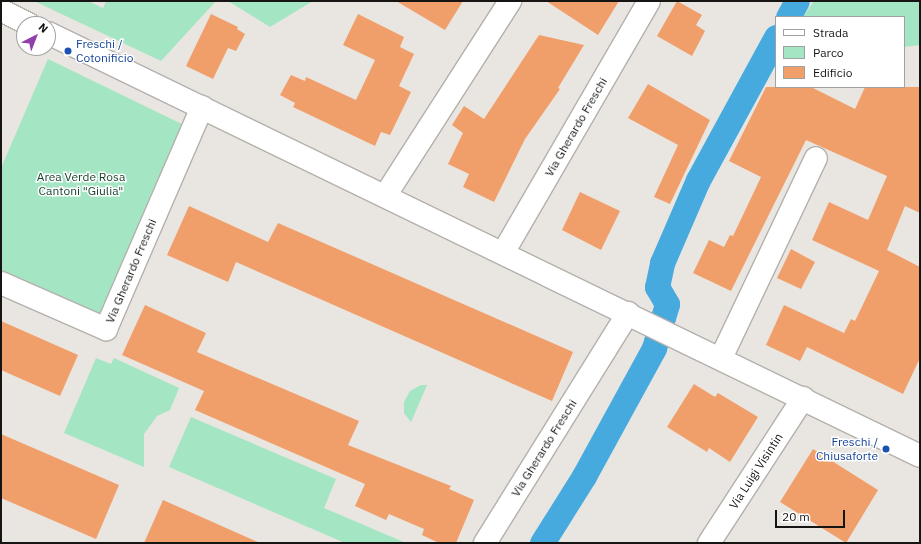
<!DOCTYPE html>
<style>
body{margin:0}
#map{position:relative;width:921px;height:544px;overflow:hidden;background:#e9e6e1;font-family:"IBM Plex Sans",sans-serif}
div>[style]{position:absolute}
.green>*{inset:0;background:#a4e5c3}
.canal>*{height:25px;margin:-12.5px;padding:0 12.5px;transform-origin:12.5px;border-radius:12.5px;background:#47aadf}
.building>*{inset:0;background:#f19f6a}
.roads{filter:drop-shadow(1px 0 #b4b0ac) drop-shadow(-1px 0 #b4b0ac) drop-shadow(0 1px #b4b0ac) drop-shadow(0 -1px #b4b0ac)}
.street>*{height:22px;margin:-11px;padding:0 11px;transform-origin:11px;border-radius:11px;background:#fff}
.dots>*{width:11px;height:11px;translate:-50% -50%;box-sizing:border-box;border:2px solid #fff;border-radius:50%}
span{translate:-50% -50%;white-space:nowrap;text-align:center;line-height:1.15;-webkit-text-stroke:3px #fff;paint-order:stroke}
.transit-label{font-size:12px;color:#164399}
.left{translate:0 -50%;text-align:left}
.right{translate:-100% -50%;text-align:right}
.street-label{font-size:12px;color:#171514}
.park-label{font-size:12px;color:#16422f}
.frame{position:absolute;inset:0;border:2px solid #171514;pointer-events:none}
.legend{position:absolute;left:775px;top:16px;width:130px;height:72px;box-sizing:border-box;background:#fff;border:1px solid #a2a1a1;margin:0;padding:5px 7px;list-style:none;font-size:12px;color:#171514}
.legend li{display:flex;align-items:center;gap:8px;height:20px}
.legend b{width:20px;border:1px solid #a2a1a1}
.north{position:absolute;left:16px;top:16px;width:40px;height:40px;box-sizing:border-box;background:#fff;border:1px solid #a2a1a1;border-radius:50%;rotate:42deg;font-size:11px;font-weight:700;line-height:16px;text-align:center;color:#171514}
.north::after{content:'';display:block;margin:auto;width:14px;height:18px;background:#923daa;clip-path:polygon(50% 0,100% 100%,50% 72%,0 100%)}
.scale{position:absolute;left:775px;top:510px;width:70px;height:18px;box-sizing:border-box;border:2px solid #171514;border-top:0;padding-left:5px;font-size:12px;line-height:14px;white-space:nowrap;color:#171514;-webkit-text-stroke:3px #fff;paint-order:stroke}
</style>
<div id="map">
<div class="green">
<i style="clip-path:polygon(34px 1px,88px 1px,103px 8px,106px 1px,216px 1px,161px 61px)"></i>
<i style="clip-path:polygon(228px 1px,313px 1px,270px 27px)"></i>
<i style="clip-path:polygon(814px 1px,920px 1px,920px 45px,904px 47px,904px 17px,803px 17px)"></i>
<i style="clip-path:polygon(48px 59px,192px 129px,106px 329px,1px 283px,1px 168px)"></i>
<i style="clip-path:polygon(96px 358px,111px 364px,114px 358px,179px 388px,170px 410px,157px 416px,144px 434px,144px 467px,64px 433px)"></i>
<i style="clip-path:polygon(421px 385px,427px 385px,411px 422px,404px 413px,404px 402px,410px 391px)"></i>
<i style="clip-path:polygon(191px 417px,336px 479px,324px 508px,406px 543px,345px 543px,169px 467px)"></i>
</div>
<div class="canal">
<i style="left:788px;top:17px;width:18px;rotate:-61deg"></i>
<i style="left:542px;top:543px;width:79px;rotate:-57.9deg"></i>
<i style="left:584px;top:476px;width:146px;rotate:-61.3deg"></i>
<i style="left:654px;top:348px;width:46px;rotate:-73.5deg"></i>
<i style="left:667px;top:304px;width:20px;rotate:-120deg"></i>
<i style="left:657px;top:287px;width:25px;rotate:-78deg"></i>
<i style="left:662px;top:263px;width:90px;rotate:-66.6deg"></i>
<i style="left:698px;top:180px;width:163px;rotate:-61.4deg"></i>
</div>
<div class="building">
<i style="clip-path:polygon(396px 1px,463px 1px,445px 30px)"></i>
<i style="clip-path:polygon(546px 1px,619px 1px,598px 35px)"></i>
<i style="clip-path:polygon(677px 1px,702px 15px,696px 25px,705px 31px,692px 56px,657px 36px)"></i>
<i style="clip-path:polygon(211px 14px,238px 27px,237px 29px,245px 34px,236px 51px,228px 48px,213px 79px,186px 66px)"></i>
<i style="clip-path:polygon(358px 14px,404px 37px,400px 47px,414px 54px,399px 86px,411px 92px,390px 135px,381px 132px,375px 146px,293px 107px,295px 103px,280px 95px,291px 75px,305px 81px,306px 77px,356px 100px,375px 60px,343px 45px)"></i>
<i style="clip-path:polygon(539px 35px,584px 45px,558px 88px,560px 89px,525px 139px,494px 202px,463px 187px,469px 174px,448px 164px,463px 133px,452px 125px,464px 106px,484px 119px)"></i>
<i style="clip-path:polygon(648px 84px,710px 120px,670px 204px,654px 197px,678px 145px,628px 118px)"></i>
<i style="clip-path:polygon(766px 87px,811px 87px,855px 109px,865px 87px,920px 87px,920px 213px,905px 206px,887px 250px,920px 267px,920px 358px,903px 394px,807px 347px,800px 361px,766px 345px,784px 305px,844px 333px,851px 319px,855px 321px,879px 271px,812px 240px,829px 202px,868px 220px,887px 176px,806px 140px,731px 291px,693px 273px,709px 240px,724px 247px,730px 235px,733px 236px,761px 177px,729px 161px)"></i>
<i style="clip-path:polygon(580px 192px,620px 211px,601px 250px,562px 230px)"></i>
<i style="clip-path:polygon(189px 206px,268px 242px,278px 223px,573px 352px,552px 401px,236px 262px,228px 282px,167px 255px)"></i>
<i style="clip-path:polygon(791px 249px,815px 262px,801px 289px,777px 278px)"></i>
<i style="clip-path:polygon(145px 305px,206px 333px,197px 352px,359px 421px,348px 445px,451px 486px,449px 489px,474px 500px,456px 543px,439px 543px,422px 535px,424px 529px,389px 514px,386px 520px,355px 506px,365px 484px,195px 410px,204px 391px,122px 355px)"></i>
<i style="clip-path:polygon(1px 321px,78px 355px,60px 396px,1px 370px)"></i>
<i style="clip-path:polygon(694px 384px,715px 397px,718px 393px,758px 417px,730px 462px,709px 448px,707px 452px,667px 427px)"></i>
<i style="clip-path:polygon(1px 434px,119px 485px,96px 539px,1px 498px)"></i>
<i style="clip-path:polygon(813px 449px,878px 490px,846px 543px,780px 502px)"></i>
<i style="clip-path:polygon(163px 500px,260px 543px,144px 543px)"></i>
</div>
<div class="roads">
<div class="street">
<i style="left:1px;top:10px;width:31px;rotate:27deg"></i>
<i style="left:48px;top:33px;width:969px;rotate:25.88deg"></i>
<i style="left:385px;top:196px;width:232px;rotate:-57.3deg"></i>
<i style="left:503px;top:253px;width:291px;rotate:-59.9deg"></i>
<i style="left:1px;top:283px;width:115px;rotate:23.7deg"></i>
<i style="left:106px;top:329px;width:242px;rotate:-66.6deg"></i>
<i style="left:721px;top:358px;width:221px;rotate:-64.6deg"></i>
<i style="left:485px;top:543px;width:271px;rotate:-58.1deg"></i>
<i style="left:709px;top:543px;width:173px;rotate:-57deg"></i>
</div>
</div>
<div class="dots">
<i style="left:68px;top:51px;background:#1a4fb4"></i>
<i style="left:886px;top:449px;background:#1a4fb4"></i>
</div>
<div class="transit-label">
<span class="left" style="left:76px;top:51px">Freschi /<br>Cotonificio</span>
<span class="right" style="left:878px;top:449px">Freschi /<br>Chiusaforte</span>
</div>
<div class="street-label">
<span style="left:576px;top:127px;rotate:-60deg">Via Gherardo Freschi</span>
<span style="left:131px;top:271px;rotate:-67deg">Via Gherardo Freschi</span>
<span style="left:544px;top:448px;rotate:-58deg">Via Gherardo Freschi</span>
<span style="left:756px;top:471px;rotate:-57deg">Via Luigi Visintin</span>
</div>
<div class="park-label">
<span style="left:81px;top:184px">Area Verde Rosa<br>Cantoni "Giulia"</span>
</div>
<div class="frame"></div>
<ul class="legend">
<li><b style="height:5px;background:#fff"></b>Strada</li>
<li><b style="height:11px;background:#a4e5c3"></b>Parco</li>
<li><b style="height:11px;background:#f19f6a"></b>Edificio</li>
</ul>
<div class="north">N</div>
<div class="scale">20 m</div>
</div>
